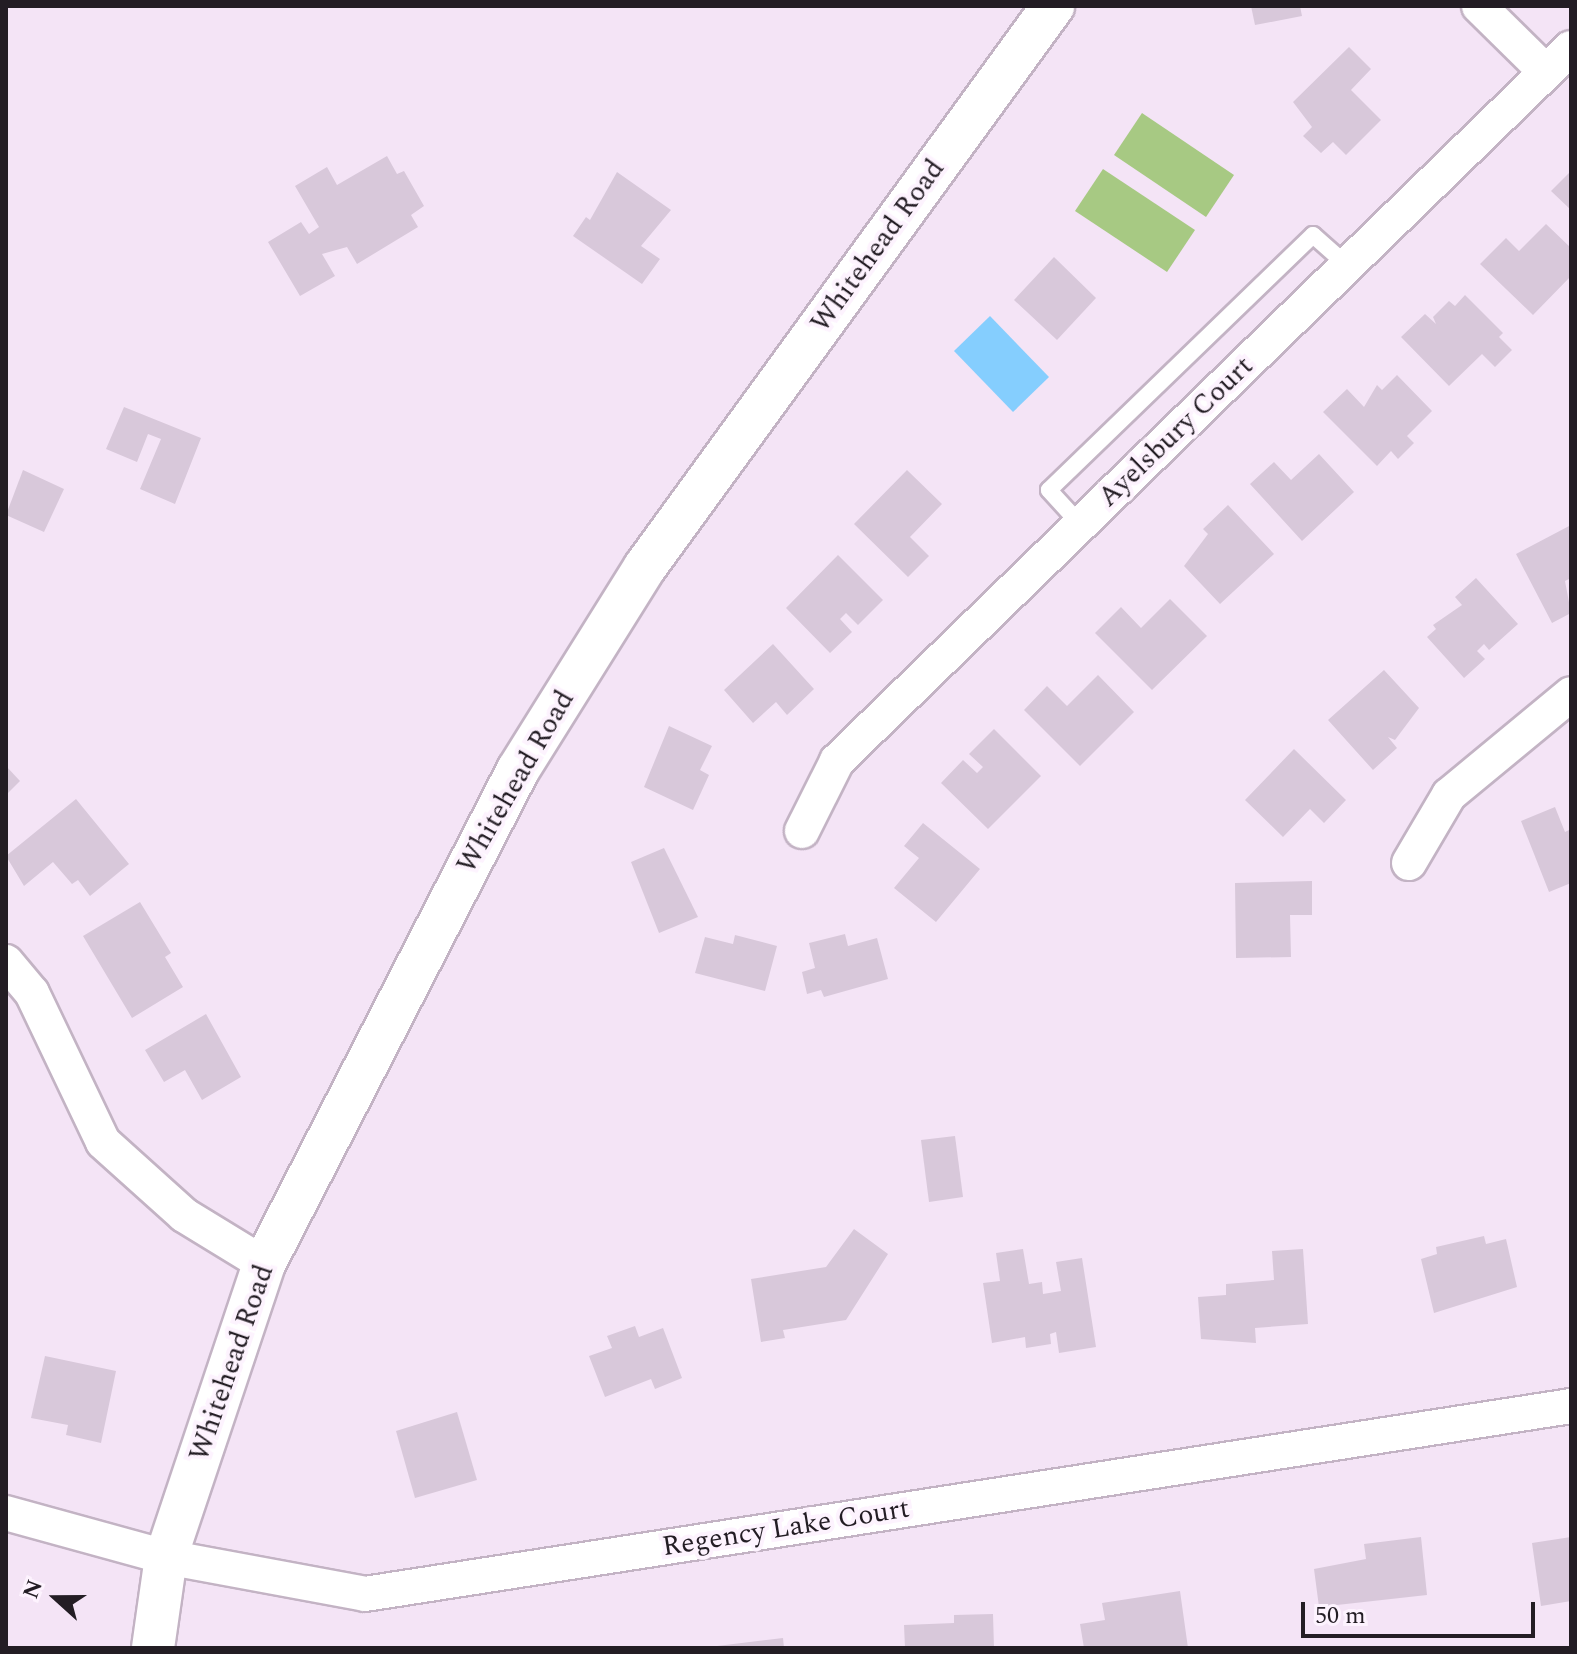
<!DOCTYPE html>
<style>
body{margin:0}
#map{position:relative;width:1577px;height:1654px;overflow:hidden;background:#f4e4f6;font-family:Spectral,serif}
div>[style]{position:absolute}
.green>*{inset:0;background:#a7c983}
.water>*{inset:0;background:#85cefe}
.building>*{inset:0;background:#d8c8da}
.roads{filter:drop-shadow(2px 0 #c3b3c4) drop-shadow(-2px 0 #c3b3c4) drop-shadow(0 2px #c3b3c4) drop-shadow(0 -2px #c3b3c4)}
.service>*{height:16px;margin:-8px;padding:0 8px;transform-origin:8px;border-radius:8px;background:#fff}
.minor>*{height:34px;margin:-17px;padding:0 17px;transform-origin:17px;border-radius:17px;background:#fff}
.tertiary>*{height:42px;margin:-21px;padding:0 21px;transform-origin:21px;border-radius:21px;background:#fff}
span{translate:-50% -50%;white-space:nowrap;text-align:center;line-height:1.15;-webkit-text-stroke:8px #fdf3fe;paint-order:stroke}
.street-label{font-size:28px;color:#231d24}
.frame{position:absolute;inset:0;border:8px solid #231d24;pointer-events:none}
.north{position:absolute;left:16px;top:1558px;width:80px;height:80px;-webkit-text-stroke:6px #fdf3fe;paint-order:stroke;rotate:291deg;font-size:22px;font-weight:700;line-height:32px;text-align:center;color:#231d24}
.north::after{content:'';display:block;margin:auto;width:28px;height:36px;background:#231d24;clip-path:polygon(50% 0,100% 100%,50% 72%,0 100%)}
.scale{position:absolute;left:1301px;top:1602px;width:234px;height:36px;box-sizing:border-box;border:4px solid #231d24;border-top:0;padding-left:10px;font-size:24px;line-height:28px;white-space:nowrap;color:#231d24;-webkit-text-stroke:6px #fdf3fe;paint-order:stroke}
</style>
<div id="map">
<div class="green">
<i style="clip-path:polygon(1142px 113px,1234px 175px,1206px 217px,1114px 155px)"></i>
<i style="clip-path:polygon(1103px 169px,1195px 230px,1167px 272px,1075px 211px)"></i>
</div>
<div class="water">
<i style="clip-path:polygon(990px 316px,1049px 377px,1013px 412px,954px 351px)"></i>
</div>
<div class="building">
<i style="clip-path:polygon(1251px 6px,1300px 6px,1302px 16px,1255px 25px)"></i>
<i style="clip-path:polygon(1349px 47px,1371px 69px,1351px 90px,1381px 120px,1346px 155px,1333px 142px,1321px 153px,1303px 136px,1312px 127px,1293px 102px)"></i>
<i style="clip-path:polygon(387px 156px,397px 174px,404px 171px,424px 206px,411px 215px,418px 227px,357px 264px,347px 247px,322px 254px,335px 276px,300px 296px,268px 242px,301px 222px,309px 234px,319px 227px,295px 186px,327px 167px,337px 185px)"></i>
<i style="clip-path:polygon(1571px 171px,1571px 210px,1551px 191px)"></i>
<i style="clip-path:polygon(617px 172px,671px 210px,641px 246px,660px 259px,642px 284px,573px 236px,586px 217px,590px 220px)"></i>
<i style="clip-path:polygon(1546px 224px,1571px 248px,1571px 276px,1533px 315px,1480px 264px,1506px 238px,1519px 251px)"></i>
<i style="clip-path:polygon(1054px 257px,1096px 298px,1057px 340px,1014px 300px)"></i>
<i style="clip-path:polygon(1465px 295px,1503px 333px,1499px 337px,1512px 350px,1495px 367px,1482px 354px,1449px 386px,1401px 337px,1425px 314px,1436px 324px,1433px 317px,1449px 301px,1455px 306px)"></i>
<i style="clip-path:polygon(1397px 375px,1432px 411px,1407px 436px,1414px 443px,1398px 459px,1391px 451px,1377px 466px,1323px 412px,1347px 389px,1364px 407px,1377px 385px,1382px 390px)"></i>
<i style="clip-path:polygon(124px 407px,201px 438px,175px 504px,140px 489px,161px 439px,148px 434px,137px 462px,106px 449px)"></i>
<i style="clip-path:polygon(1319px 454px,1354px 492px,1302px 541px,1250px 484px,1274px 462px,1291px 480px)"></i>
<i style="clip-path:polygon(23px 470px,64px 489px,44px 532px,6px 515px)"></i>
<i style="clip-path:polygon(907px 470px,942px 504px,910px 537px,929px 556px,908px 577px,854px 524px)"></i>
<i style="clip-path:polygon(1228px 505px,1274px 554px,1220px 604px,1184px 566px,1208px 534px,1203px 529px)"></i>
<i style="clip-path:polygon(1571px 525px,1571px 578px,1565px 581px,1571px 613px,1552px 623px,1516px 554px)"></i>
<i style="clip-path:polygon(838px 555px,883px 600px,858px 625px,846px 613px,840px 619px,852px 632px,830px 653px,786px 608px)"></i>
<i style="clip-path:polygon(1476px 578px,1518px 624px,1489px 650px,1484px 644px,1477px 651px,1485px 659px,1464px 678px,1427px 637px,1436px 629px,1433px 625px,1462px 605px,1455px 597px)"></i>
<i style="clip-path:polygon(1170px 599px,1207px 636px,1152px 690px,1095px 633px,1121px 607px,1141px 628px)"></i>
<i style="clip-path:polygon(773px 644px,814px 689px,787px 715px,776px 702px,753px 723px,724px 690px)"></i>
<i style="clip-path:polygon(1384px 670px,1419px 708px,1395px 740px,1388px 737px,1397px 748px,1373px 770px,1328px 720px)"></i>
<i style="clip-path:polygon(1098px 675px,1134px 712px,1080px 766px,1024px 710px,1047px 686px,1067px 706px)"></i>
<i style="clip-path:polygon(669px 726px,712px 746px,700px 770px,709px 775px,693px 810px,644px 787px)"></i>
<i style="clip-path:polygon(994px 729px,1041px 776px,988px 829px,941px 783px,963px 760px,977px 773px,983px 767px,969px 754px)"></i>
<i style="clip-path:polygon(1294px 749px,1346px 800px,1324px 823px,1310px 809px,1283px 837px,1245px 800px)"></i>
<i style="clip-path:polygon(6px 766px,20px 781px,6px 795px)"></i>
<i style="clip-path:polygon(76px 799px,129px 864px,90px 896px,78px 880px,72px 884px,53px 862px,24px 886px,6px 856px)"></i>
<i style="clip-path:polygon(1555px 807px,1565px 832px,1571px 829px,1571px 883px,1549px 892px,1521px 821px)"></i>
<i style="clip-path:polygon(923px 823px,980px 869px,936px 922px,894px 888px,919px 858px,904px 846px)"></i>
<i style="clip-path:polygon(664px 848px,698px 917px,659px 933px,631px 862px)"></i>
<i style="clip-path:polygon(1312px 881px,1312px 915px,1290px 915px,1291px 957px,1236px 958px,1235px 883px)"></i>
<i style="clip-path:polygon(140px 902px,171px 953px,165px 957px,183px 987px,132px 1018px,83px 936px)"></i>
<i style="clip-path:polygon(845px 934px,848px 946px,877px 938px,888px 979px,824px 997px,821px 990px,807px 994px,802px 972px,815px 968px,809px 943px)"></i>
<i style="clip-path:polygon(735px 935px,777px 946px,765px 991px,695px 973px,705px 937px,733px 944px)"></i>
<i style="clip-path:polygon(206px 1014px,241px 1077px,202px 1100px,185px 1070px,164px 1082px,145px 1050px)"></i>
<i style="clip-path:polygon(955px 1136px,963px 1197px,929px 1202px,921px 1140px)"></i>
<i style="clip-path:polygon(854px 1229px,888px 1254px,846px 1320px,783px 1330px,785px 1338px,761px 1342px,751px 1279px,826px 1267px)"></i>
<i style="clip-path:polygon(1484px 1236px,1486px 1244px,1506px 1239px,1517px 1287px,1434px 1313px,1421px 1259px,1437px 1254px,1436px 1247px)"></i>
<i style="clip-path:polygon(1023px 1249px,1029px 1284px,1042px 1282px,1043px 1294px,1061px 1291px,1056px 1262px,1082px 1258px,1096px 1347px,1059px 1353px,1056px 1332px,1050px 1334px,1051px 1344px,1026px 1348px,1025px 1337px,992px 1343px,983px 1283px,1000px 1281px,996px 1253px)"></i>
<i style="clip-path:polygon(1303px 1249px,1308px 1324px,1255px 1328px,1256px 1343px,1201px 1339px,1198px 1297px,1226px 1295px,1226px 1284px,1274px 1280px,1272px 1251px)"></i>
<i style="clip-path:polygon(635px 1326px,639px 1337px,663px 1328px,682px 1378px,655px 1389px,651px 1379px,605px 1397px,589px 1356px,612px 1348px,607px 1336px)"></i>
<i style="clip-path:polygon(45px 1356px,116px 1371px,101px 1443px,66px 1435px,68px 1425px,31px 1418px)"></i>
<i style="clip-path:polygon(457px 1412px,477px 1480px,415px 1498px,396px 1431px)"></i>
<i style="clip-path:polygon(1421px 1537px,1427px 1595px,1319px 1607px,1314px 1569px,1366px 1559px,1364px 1544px)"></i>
<i style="clip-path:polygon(1571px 1537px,1571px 1601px,1541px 1606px,1532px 1543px)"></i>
<i style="clip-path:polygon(1180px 1591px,1188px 1648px,1084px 1648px,1080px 1624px,1105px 1620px,1102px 1603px)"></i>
<i style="clip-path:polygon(993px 1614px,994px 1648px,905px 1648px,904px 1625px,954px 1623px,954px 1615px)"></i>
<i style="clip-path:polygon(783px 1638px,784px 1648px,717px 1648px,717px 1646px)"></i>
</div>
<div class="roads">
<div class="service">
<i style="left:1080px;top:524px;width:46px;rotate:-132.4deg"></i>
<i style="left:1049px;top:490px;width:367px;rotate:-44deg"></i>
<i style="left:1313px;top:235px;width:47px;rotate:41.5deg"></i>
</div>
<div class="minor">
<i style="left:1479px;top:6px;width:94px;rotate:44.6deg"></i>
<i style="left:802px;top:831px;width:78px;rotate:-63.4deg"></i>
<i style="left:837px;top:761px;width:1023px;rotate:-44.17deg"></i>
<i style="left:1409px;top:863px;width:79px;rotate:-59.5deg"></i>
<i style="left:1449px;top:795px;width:158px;rotate:-39.6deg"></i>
<i style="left:6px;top:962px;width:40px;rotate:50deg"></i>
<i style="left:32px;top:993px;width:165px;rotate:64.5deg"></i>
<i style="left:103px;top:1142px;width:109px;rotate:42deg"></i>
<i style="left:184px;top:1215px;width:94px;rotate:31.5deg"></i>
<i style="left:6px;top:1513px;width:166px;rotate:15.4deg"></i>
<i style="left:166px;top:1557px;width:202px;rotate:10.5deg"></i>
<i style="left:365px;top:1594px;width:1221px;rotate:-8.86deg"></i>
</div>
<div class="tertiary">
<i style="left:153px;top:1648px;width:92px;rotate:-81.9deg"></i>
<i style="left:166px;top:1557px;width:309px;rotate:-71.5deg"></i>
<i style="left:264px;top:1264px;width:555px;rotate:-62.79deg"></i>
<i style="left:518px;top:770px;width:239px;rotate:-58deg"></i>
<i style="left:645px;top:567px;width:694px;rotate:-53.97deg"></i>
</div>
</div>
<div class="street-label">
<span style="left:878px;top:246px;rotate:-54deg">Whitehead Road</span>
<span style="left:1176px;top:432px;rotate:-44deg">Ayelsbury Court</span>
<span style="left:516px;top:782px;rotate:-60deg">Whitehead Road</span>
<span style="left:232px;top:1363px;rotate:-71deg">Whitehead Road</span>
<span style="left:786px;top:1528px;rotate:-9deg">Regency Lake Court</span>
</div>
<div class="frame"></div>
<div class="north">N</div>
<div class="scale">50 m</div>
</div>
